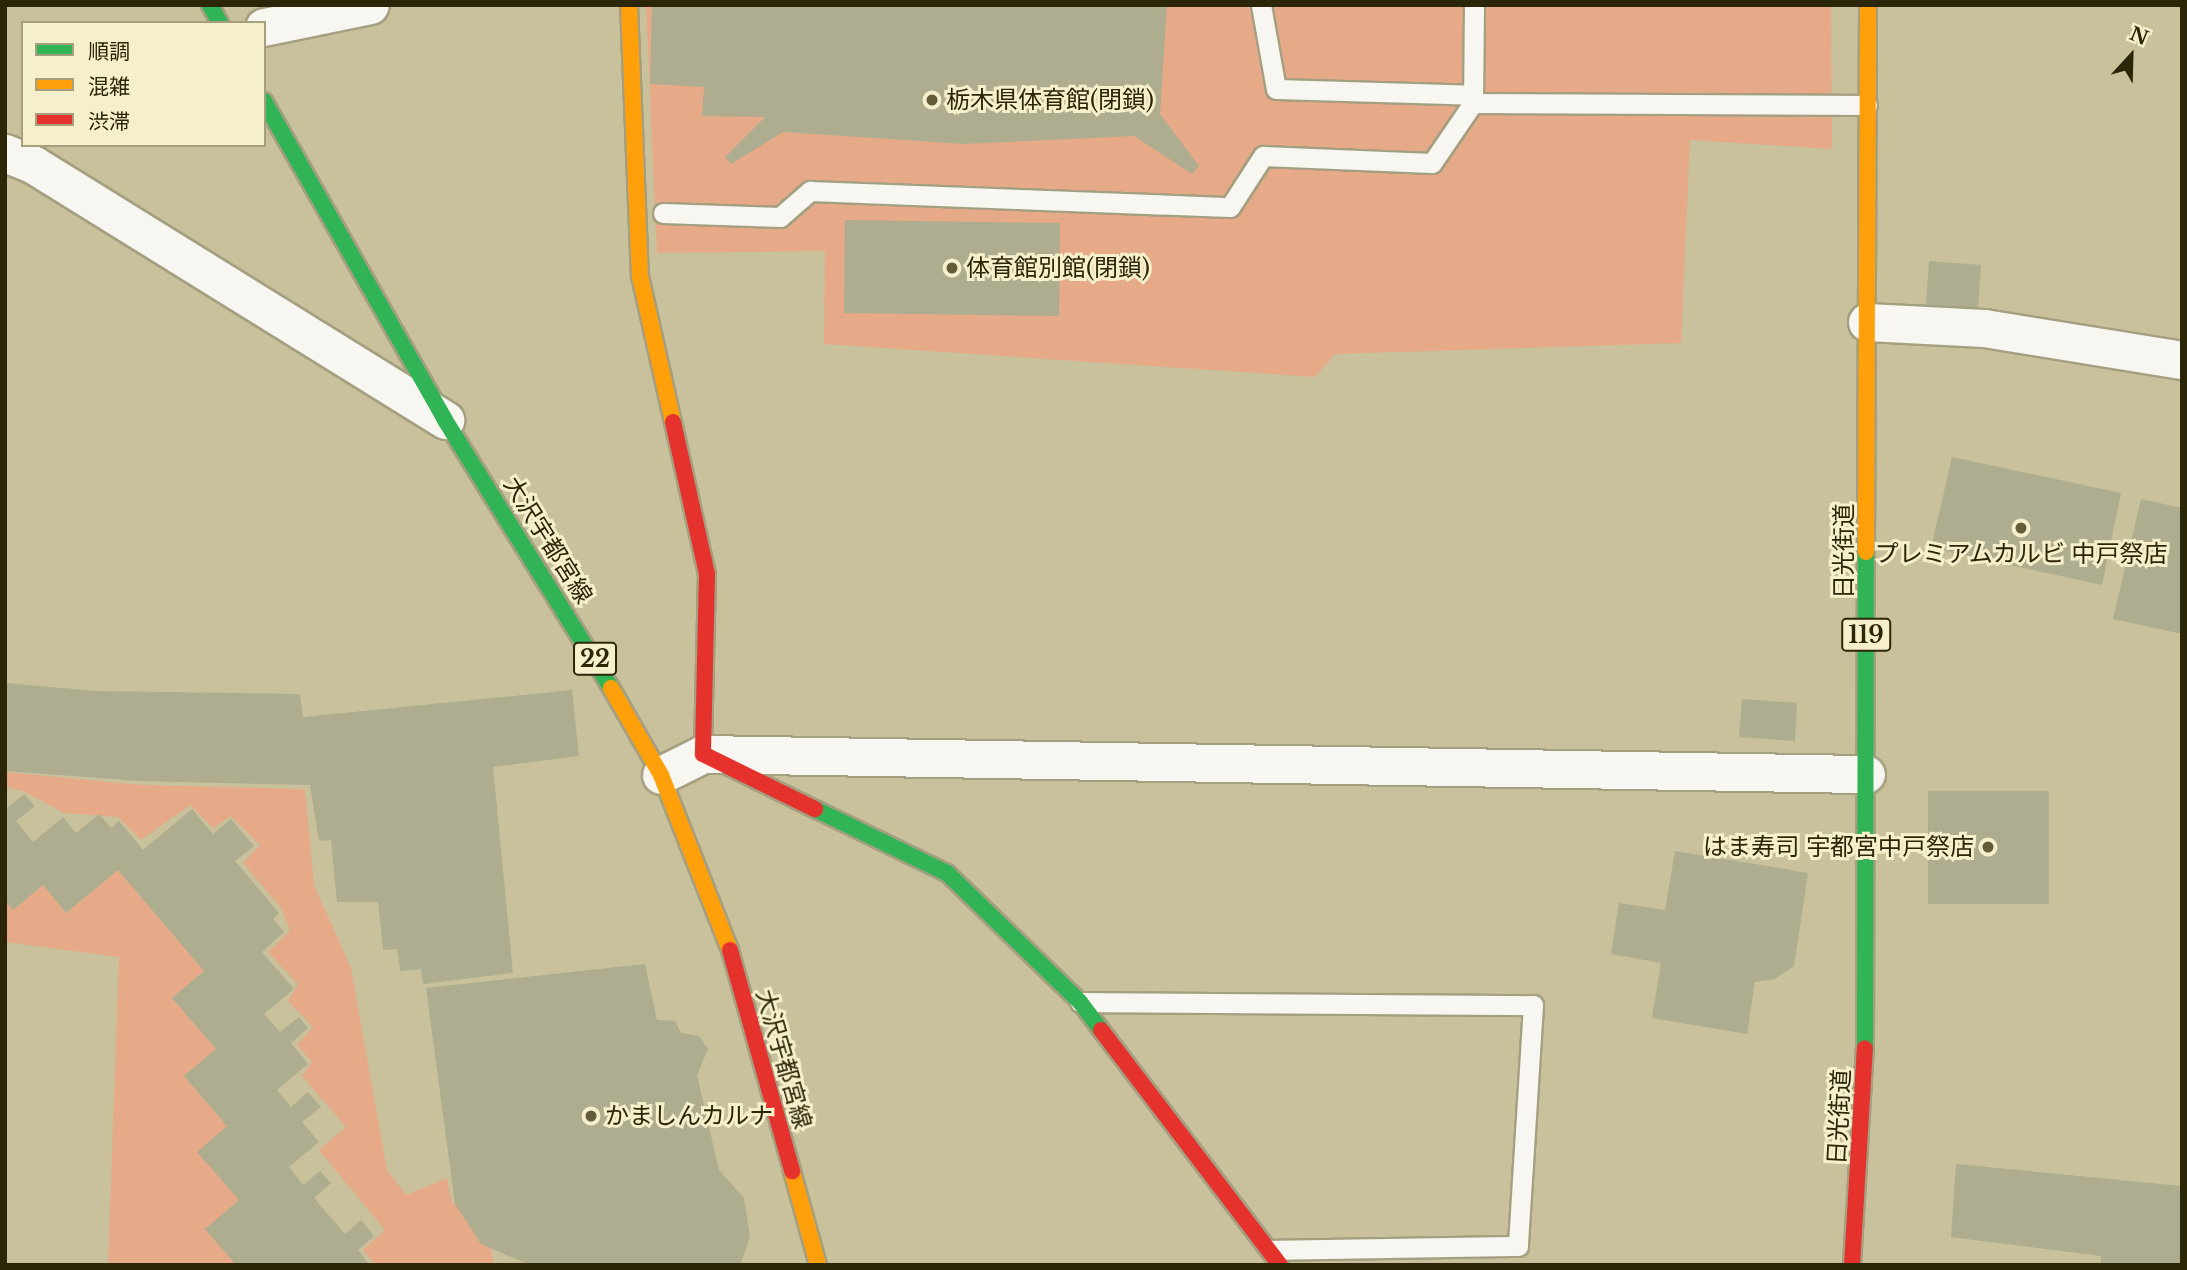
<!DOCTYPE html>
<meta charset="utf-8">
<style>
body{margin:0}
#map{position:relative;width:2187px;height:1270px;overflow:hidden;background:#c8c19b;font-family:"Libre Baskerville","Noto Sans JP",serif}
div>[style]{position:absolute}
.green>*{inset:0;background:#e6aa88}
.building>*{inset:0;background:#aead8f}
.roads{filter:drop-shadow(2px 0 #a59f81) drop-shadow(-2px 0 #a59f81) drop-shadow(0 2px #a59f81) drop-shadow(0 -2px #a59f81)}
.lane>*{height:19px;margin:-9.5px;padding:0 9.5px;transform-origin:9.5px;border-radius:9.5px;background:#f7f6f0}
.street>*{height:37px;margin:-18.5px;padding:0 18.5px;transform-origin:18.5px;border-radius:18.5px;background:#f7f6f0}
.fast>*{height:16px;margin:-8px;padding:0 8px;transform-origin:8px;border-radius:8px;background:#30b455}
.slow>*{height:16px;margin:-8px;padding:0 8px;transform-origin:8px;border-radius:8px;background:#ff9f0a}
.jam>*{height:16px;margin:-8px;padding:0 8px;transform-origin:8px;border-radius:8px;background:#e5322d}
.dots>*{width:19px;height:19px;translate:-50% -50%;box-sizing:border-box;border:4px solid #f5efcc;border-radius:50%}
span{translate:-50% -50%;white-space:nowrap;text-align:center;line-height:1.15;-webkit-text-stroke:6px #f5efcc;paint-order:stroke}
.shield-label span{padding:2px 5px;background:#f5efcc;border:2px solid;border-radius:5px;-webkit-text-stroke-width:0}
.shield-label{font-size:23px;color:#2c2608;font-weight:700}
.poi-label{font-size:24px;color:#2c2608}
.left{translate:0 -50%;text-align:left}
.right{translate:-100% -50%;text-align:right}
.street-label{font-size:24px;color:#2c2608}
.frame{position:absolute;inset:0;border:7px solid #2c2608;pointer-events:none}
.legend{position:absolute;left:21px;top:21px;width:245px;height:126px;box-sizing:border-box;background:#f5efcc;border:2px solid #a59f7e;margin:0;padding:9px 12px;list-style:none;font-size:21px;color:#2c2608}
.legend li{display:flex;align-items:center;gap:14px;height:35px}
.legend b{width:35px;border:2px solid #a59f7e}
.north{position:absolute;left:2096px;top:21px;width:70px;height:70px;-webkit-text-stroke:5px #f5efcc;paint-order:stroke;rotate:22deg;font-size:19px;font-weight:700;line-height:28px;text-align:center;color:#2c2608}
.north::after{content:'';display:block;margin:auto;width:24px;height:32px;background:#2c2608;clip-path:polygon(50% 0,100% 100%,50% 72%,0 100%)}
</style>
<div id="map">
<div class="green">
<i style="clip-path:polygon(646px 5px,1831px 5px,1832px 149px,1690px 140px,1681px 343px,1335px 354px,1315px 377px,824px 344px,825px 251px,657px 253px)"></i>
<i style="clip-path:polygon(5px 772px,140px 785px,305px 789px,314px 885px,351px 968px,387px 1170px,406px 1195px,447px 1178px,452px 1203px,468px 1209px,489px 1236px,494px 1265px,375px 1265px,363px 1250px,385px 1230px,319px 1150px,346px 1127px,302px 1076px,312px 1062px,297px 1045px,313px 1027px,288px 1001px,298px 984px,268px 952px,290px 931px,282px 909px,243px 863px,260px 845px,231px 816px,213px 828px,190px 805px,141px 840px,118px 817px,64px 813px,23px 791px,5px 787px)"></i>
<i style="clip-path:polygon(118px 870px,204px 971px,172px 998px,216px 1049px,184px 1076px,227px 1126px,239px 1200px,206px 1229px,236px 1265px,108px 1265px,119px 957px,5px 942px,5px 901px,13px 910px,43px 885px,66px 913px)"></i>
</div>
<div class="building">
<i style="clip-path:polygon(652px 5px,1167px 5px,1160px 114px,1199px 166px,1192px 174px,1134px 136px,964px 144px,783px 132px,731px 164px,725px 157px,765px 117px,702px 116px,704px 87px,650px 84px)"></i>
<i style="clip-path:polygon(845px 220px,1060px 223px,1059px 316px,844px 313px)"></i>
<i style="clip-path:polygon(1929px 261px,1981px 265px,1978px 308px,1926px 305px)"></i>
<i style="clip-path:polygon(1952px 457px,2121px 493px,2102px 585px,1931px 548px)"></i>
<i style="clip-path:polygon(2141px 499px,2182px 508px,2182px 634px,2113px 619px)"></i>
<i style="clip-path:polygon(5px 683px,96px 691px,300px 694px,303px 717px,572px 690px,579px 756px,493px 767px,513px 973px,423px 984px,421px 969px,400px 971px,397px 949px,383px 950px,378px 902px,337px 902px,331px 840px,319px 841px,310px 785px,140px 781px,5px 771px)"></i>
<i style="clip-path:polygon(1742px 699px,1797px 703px,1795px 741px,1739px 737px)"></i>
<i style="clip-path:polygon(1928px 791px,2049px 791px,2049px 904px,1928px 904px)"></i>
<i style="clip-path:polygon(24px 794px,35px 806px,16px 821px,33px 842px,63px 817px,76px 833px,99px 814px,111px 828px,119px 821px,143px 850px,192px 809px,213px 834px,231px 819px,254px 846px,235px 861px,279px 913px,273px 919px,284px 932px,262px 952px,294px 989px,264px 1014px,280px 1032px,299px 1017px,308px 1028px,291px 1043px,308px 1064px,277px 1090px,291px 1107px,308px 1092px,321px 1107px,302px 1122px,319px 1142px,289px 1167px,303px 1185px,320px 1171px,331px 1183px,314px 1198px,345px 1234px,361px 1220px,374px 1236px,358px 1250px,370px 1265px,236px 1265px,205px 1229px,239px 1200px,197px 1152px,227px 1126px,184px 1076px,216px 1049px,172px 998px,204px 971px,118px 870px,66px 913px,43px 885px,13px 910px,5px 901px,5px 810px)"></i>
<i style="clip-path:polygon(1675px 851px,1808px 873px,1794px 966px,1775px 979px,1755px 982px,1747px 1034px,1652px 1018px,1661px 963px,1611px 954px,1619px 903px,1665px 910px)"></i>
<i style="clip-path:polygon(645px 964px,657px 1020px,675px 1021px,681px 1033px,699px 1036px,708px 1049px,697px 1075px,719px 1170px,744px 1198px,750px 1236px,741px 1263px,530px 1265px,481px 1244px,455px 1204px,426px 988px)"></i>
<i style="clip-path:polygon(1956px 1164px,2182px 1186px,2182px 1265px,2101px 1265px,2101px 1256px,1951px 1237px)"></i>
</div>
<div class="roads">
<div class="lane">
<i style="left:1261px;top:5px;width:85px;rotate:79.9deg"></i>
<i style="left:1276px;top:89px;width:197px;rotate:1.7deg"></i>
<i style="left:1473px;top:103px;width:394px;rotate:0.3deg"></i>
<i style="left:663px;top:213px;width:117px;rotate:2deg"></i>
<i style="left:780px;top:217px;width:40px;rotate:-41deg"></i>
<i style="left:810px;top:191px;width:420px;rotate:2.2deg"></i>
<i style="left:1230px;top:207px;width:61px;rotate:-57.1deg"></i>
<i style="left:1263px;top:156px;width:169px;rotate:2.4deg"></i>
<i style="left:1432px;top:163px;width:73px;rotate:-55.7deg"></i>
<i style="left:1473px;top:103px;width:98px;rotate:-89.4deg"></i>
<i style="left:1080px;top:1002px;width:453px;rotate:0.4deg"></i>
<i style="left:1533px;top:1005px;width:241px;rotate:93.6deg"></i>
<i style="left:1518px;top:1246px;width:246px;rotate:179.1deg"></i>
</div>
<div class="street">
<i style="left:264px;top:27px;width:108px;rotate:-11.7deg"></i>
<i style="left:5px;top:153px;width:31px;rotate:22deg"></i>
<i style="left:34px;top:165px;width:484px;rotate:31.8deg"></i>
<i style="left:1867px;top:322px;width:117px;rotate:2.9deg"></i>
<i style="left:1984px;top:328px;width:201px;rotate:9.2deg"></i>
<i style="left:661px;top:775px;width:47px;rotate:-26.6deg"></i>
<i style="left:703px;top:754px;width:1163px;rotate:0.99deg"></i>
</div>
<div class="fast">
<i style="left:210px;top:5px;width:21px;rotate:61deg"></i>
<i style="left:264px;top:101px;width:367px;rotate:60.4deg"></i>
<i style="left:445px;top:420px;width:315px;rotate:58.2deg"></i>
<i style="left:815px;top:809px;width:147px;rotate:25.9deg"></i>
<i style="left:947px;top:873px;width:185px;rotate:44.1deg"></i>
<i style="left:1080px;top:1002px;width:35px;rotate:53deg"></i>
<i style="left:1865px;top:1048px;width:496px;rotate:-89.9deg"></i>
</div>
<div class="slow">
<i style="left:629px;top:5px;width:271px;rotate:87.7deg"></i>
<i style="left:640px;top:276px;width:150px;rotate:77.3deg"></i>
<i style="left:1866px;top:552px;width:547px;rotate:-89.79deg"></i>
<i style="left:611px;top:688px;width:100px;rotate:60.1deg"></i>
<i style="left:661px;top:775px;width:188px;rotate:68.5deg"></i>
<i style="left:792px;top:1171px;width:98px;rotate:74.5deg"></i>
</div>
<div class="jam">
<i style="left:673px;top:422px;width:156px;rotate:77.4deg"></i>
<i style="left:707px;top:574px;width:180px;rotate:91.3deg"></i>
<i style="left:703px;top:754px;width:125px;rotate:26.2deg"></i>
<i style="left:730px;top:950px;width:230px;rotate:74.3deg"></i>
<i style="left:1101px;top:1030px;width:295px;rotate:52.7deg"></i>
<i style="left:1852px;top:1265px;width:217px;rotate:-86.6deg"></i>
</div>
</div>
<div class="dots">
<i style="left:932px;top:100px;background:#635c3b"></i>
<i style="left:952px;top:268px;background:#635c3b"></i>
<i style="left:2021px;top:528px;background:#635c3b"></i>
<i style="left:1988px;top:847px;background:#635c3b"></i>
<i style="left:591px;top:1116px;background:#635c3b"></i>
</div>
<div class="shield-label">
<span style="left:1866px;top:635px">119</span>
<span style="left:595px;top:659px">22</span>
</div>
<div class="poi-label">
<span class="left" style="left:946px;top:100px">栃木県体育館(閉鎖)</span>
<span class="left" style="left:966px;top:268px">体育館別館(閉鎖)</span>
<span style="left:2021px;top:554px">プレミアムカルビ 中戸祭店</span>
<span class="right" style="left:1974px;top:847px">はま寿司 宇都宮中戸祭店</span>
<span class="left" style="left:605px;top:1116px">かましんカルナ</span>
</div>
<div class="street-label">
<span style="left:548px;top:540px;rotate:58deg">大沢宇都宮線</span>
<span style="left:1844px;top:551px;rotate:-90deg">日光街道</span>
<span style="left:784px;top:1059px;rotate:74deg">大沢宇都宮線</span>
<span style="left:1839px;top:1117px;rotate:-87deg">日光街道</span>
</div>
<div class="frame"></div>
<ul class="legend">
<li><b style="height:9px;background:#30b455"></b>順調</li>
<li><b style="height:9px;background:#ff9f0a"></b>混雑</li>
<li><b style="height:9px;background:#e5322d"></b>渋滞</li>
</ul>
<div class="north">N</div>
</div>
